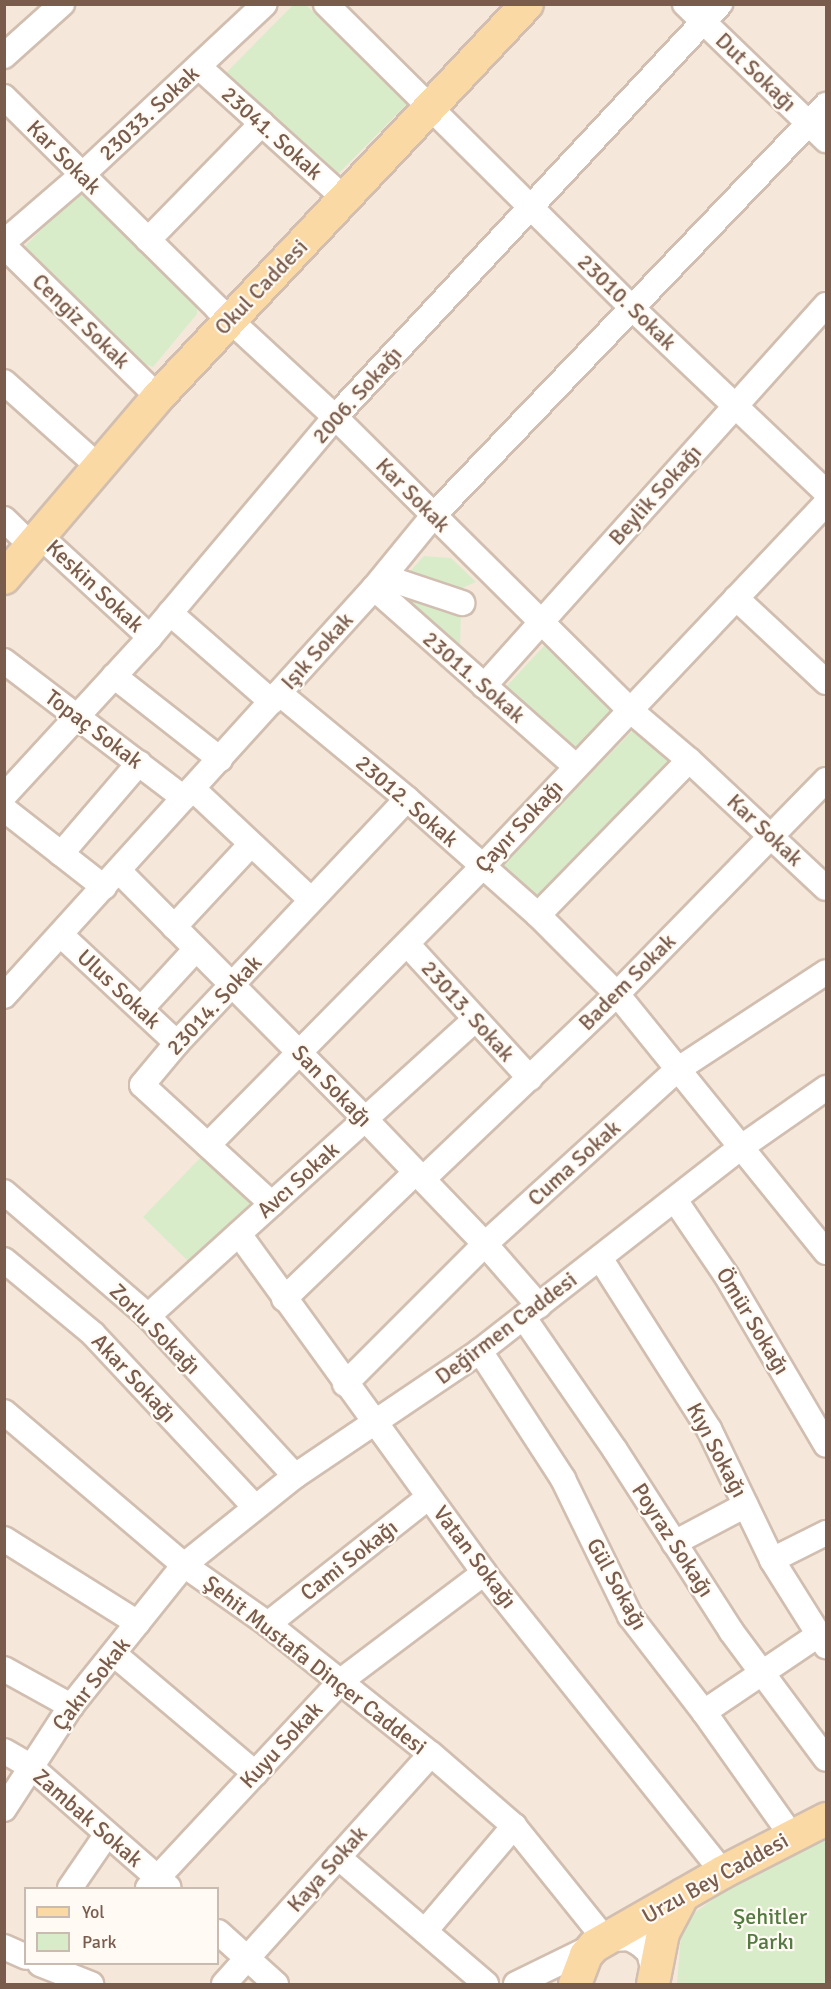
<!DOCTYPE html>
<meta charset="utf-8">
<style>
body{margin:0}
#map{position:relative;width:831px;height:1989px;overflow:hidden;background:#fdf6ec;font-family:Signika,sans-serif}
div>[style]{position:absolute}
.residential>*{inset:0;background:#f5e8da}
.green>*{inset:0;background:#d8ecc9}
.roads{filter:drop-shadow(2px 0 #d1beb0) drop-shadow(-2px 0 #d1beb0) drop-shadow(0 2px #d1beb0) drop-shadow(0 -2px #d1beb0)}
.minor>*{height:24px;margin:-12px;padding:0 12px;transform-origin:12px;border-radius:12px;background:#fff}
.major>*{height:32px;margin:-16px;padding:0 16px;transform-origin:16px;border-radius:16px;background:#fbd9a5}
span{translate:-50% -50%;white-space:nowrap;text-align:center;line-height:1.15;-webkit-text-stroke:4.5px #fffaf3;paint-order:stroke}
.street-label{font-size:22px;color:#7a5c4d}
.park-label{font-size:22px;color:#537a41}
.frame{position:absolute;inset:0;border:6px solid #7a5c4d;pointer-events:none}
.legend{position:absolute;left:24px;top:1887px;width:195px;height:78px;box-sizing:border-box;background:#fffaf3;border:2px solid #cabbb1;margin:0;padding:8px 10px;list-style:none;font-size:18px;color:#7a5c4d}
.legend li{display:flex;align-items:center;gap:12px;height:30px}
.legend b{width:30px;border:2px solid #cabbb1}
</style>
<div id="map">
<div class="residential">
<i style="clip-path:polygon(evenodd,5px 5px,826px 5px,826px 1984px,5px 1984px,5px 5px,26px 1888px,218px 1888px,218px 1964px,26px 1964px,26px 1888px)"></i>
</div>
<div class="green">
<i style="clip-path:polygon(293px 5px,306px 5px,408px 103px,336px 176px,327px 170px,226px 73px)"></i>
<i style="clip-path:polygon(80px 191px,197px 307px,197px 314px,153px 367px,139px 362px,23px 248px)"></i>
<i style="clip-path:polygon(424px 556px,451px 558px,476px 582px,462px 588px,461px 600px,402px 580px)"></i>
<i style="clip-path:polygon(393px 590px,461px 608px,460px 652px)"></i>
<i style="clip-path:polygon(544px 646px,616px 713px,577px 755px,505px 688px)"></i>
<i style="clip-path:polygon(634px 729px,671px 764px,537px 903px,500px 867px)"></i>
<i style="clip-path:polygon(207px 1151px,258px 1200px,193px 1266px,143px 1217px)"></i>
<i style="clip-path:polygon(826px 1838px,826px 1984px,677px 1984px,682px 1922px,737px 1882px)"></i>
</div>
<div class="roads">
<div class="minor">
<i style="left:326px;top:4px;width:430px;rotate:44.8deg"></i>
<i style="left:631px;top:307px;width:269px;rotate:43.5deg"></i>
<i style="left:685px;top:4px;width:196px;rotate:44deg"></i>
<i style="left:4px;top:56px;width:78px;rotate:-41.9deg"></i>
<i style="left:199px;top:67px;width:197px;rotate:42.1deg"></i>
<i style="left:4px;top:97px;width:301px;rotate:44.7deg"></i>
<i style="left:218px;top:309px;width:159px;rotate:42.7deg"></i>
<i style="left:335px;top:417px;width:416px;rotate:44.8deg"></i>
<i style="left:630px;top:710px;width:77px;rotate:40.3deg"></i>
<i style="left:689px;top:760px;width:187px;rotate:43.1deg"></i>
<i style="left:148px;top:240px;width:163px;rotate:-45.7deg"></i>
<i style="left:4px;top:242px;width:103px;rotate:-40.7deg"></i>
<i style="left:82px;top:175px;width:250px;rotate:-43.1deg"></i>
<i style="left:4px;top:246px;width:216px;rotate:44.4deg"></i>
<i style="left:4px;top:382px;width:126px;rotate:41.8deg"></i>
<i style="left:4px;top:519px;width:39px;rotate:44deg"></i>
<i style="left:40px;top:536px;width:149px;rotate:42.6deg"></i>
<i style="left:396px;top:581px;width:70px;rotate:18.4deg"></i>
<i style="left:374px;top:588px;width:268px;rotate:41.5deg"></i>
<i style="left:736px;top:598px;width:123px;rotate:43deg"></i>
<i style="left:170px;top:613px;width:135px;rotate:41.1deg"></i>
<i style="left:4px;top:661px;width:226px;rotate:37.3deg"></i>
<i style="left:114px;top:676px;width:135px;rotate:38.1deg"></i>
<i style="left:484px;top:686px;width:512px;rotate:-48.09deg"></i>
<i style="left:279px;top:693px;width:166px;rotate:39.6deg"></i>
<i style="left:407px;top:799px;width:175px;rotate:41.5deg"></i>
<i style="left:538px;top:915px;width:112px;rotate:45deg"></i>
<i style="left:617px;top:994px;width:332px;rotate:51deg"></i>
<i style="left:193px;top:789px;width:162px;rotate:43.2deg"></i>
<i style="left:4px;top:796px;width:216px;rotate:-47.4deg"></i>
<i style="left:150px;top:637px;width:287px;rotate:-49.9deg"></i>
<i style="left:335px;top:417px;width:565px;rotate:-47.01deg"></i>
<i style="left:4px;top:809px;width:127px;rotate:38deg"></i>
<i style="left:61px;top:854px;width:120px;rotate:-49.4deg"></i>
<i style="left:119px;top:871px;width:349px;rotate:45.2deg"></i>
<i style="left:365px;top:1119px;width:173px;rotate:46.2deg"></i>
<i style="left:485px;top:1244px;width:82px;rotate:48.9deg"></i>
<i style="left:538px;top:915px;width:216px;rotate:-45.7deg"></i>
<i style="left:174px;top:927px;width:113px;rotate:-47.1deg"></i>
<i style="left:61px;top:935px;width:158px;rotate:43deg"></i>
<i style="left:407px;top:944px;width:182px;rotate:47.5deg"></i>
<i style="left:4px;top:996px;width:551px;rotate:-47.8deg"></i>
<i style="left:374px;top:588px;width:93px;rotate:-50.7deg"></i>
<i style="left:433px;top:516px;width:569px;rotate:-46.28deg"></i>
<i style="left:141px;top:1009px;width:81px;rotate:-47.5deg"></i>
<i style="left:208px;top:1145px;width:392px;rotate:-45.4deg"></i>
<i style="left:483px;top:866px;width:499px;rotate:-46.6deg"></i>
<i style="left:423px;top:1179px;width:268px;rotate:-43.6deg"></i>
<i style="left:617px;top:994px;width:299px;rotate:-45.7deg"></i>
<i style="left:4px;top:1192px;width:190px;rotate:40.7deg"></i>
<i style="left:148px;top:1316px;width:217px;rotate:47.4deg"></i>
<i style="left:675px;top:1200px;width:91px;rotate:55.8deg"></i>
<i style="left:726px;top:1275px;width:197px;rotate:59.5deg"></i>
<i style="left:272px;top:1204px;width:176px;rotate:-137.5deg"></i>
<i style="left:142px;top:1085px;width:55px;rotate:-50.2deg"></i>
<i style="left:177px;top:1043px;width:335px;rotate:-46.7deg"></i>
<i style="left:239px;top:1234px;width:418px;rotate:54.1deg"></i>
<i style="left:484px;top:1573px;width:383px;rotate:51.4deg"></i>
<i style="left:600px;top:1258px;width:203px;rotate:57.5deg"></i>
<i style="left:709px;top:1429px;width:145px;rotate:64.3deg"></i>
<i style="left:772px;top:1560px;width:102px;rotate:57.9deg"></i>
<i style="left:4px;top:1260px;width:116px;rotate:39.7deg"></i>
<i style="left:93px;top:1334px;width:236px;rotate:46.9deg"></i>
<i style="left:284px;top:1299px;width:183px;rotate:-43.9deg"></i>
<i style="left:148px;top:1316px;width:442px;rotate:-42.2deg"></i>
<i style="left:524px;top:1318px;width:160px;rotate:55.4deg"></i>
<i style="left:615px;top:1450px;width:215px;rotate:57.3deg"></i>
<i style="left:731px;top:1631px;width:159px;rotate:53.4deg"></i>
<i style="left:480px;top:1351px;width:153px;rotate:57deg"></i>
<i style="left:563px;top:1479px;width:153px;rotate:63.9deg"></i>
<i style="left:630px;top:1616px;width:121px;rotate:52.4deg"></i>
<i style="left:704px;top:1712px;width:151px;rotate:54.7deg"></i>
<i style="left:345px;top:1384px;width:198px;rotate:-45deg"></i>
<i style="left:485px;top:1244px;width:259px;rotate:-42.2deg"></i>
<i style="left:677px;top:1070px;width:178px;rotate:-33.3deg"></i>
<i style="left:4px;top:1412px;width:236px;rotate:40.4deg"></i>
<i style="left:184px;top:1565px;width:103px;rotate:35.1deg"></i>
<i style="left:268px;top:1624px;width:208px;rotate:38.6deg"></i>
<i style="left:431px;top:1754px;width:110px;rotate:40.9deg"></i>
<i style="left:514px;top:1826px;width:145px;rotate:51.2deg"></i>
<i style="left:605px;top:1939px;width:24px;rotate:-2deg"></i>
<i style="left:629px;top:1938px;width:13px;rotate:29deg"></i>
<i style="left:640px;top:1944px;width:12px;rotate:42deg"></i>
<i style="left:649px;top:1952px;width:25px;rotate:76deg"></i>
<i style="left:4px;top:1539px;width:158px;rotate:32.1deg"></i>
<i style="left:674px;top:1543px;width:81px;rotate:-27.8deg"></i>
<i style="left:772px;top:1560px;width:60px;rotate:-26.6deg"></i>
<i style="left:268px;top:1624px;width:205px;rotate:-38.3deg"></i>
<i style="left:114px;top:1654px;width:185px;rotate:40.2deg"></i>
<i style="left:4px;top:1669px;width:77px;rotate:28.9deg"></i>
<i style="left:704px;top:1712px;width:138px;rotate:-34deg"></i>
<i style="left:4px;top:1751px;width:30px;rotate:30deg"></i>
<i style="left:30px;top:1766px;width:184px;rotate:41.2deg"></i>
<i style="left:4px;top:1809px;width:123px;rotate:-57deg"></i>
<i style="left:71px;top:1706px;width:181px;rotate:-51.3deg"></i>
<i style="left:184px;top:1565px;width:142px;rotate:-38.7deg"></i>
<i style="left:295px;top:1476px;width:223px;rotate:-34deg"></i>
<i style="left:480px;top:1351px;width:330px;rotate:-38deg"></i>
<i style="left:740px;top:1148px;width:105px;rotate:-34.9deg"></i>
<i style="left:338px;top:1857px;width:195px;rotate:40.6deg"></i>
<i style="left:70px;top:1888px;width:65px;rotate:-55.6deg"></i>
<i style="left:148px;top:1888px;width:284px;rotate:-47deg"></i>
<i style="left:342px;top:1680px;width:178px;rotate:-37deg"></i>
<i style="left:425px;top:1931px;width:138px;rotate:-49.7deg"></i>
<i style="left:218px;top:1932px;width:78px;rotate:41.9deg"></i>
<i style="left:4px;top:1947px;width:24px;rotate:24deg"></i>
<i style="left:40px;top:1964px;width:55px;rotate:21.4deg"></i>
<i style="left:224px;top:1984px;width:309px;rotate:-48deg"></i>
<i style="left:516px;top:1984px;width:87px;rotate:-26deg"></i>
</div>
<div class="major">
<i style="left:4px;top:578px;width:238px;rotate:-49.6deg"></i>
<i style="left:158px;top:397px;width:539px;rotate:-46.8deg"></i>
<i style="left:575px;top:1984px;width:31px;rotate:-69deg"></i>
<i style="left:586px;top:1955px;width:12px;rotate:-48deg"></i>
<i style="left:594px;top:1946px;width:149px;rotate:-29.8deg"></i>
<i style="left:723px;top:1872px;width:116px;rotate:-27.2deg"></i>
<i style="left:653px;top:1984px;width:52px;rotate:-78.9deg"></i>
<i style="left:663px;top:1933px;width:43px;rotate:-62.2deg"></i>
</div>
</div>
<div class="street-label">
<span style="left:756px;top:72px;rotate:44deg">Dut Sokağı</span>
<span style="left:149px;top:113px;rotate:-43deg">23033. Sokak</span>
<span style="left:272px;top:133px;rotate:42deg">23041. Sokak</span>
<span style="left:64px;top:157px;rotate:45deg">Kar Sokak</span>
<span style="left:261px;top:287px;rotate:-46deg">Okul Caddesi</span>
<span style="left:627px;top:302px;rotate:44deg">23010. Sokak</span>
<span style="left:81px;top:321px;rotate:44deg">Cengiz Sokak</span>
<span style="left:357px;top:395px;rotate:-48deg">2006. Sokağı</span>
<span style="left:413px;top:495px;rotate:45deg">Kar Sokak</span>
<span style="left:655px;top:495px;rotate:-48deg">Beylik Sokağı</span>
<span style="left:95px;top:586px;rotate:43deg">Keskin Sokak</span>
<span style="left:317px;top:651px;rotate:-48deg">Işık Sokak</span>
<span style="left:474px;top:677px;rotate:41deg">23011. Sokak</span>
<span style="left:94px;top:729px;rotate:37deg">Topaç Sokak</span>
<span style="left:407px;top:801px;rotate:41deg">23012. Sokak</span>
<span style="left:519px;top:826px;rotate:-47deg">Çayır Sokağı</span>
<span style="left:765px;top:830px;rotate:43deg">Kar Sokak</span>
<span style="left:627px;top:982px;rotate:-45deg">Badem Sokak</span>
<span style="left:119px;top:989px;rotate:43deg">Ulus Sokak</span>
<span style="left:214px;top:1005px;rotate:-47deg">23014. Sokak</span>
<span style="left:468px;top:1011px;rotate:48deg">23013. Sokak</span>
<span style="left:332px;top:1086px;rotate:46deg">San Sokağı</span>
<span style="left:574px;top:1163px;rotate:-42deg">Cuma Sokak</span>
<span style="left:298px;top:1180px;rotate:-42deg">Avcı Sokak</span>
<span style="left:753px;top:1321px;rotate:59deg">Ömür Sokağı</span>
<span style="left:506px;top:1328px;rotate:-37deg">Değirmen Caddesi</span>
<span style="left:155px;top:1329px;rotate:45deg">Zorlu Sokağı</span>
<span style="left:134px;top:1378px;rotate:47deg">Akar Sokağı</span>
<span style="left:717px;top:1450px;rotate:62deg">Kıyı Sokağı</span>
<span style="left:673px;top:1540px;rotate:57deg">Poyraz Sokağı</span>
<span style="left:475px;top:1557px;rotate:53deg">Vatan Sokağı</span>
<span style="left:349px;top:1560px;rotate:-38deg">Cami Sokağı</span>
<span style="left:617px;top:1584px;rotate:61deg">Gül Sokağı</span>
<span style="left:315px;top:1665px;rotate:38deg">Şehit Mustafa Dinçer Caddesi</span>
<span style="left:91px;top:1684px;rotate:-52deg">Çakır Sokak</span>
<span style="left:281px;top:1745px;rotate:-47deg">Kuyu Sokak</span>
<span style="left:88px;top:1818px;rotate:41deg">Zambak Sokak</span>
<span style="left:327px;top:1869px;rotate:-48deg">Kaya Sokak</span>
<span style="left:715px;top:1878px;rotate:-29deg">Urzu Bey Caddesi</span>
</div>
<div class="park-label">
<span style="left:770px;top:1929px">Şehitler<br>Parkı</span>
</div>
<div class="frame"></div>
<ul class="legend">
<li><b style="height:8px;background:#fbd9a5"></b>Yol</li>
<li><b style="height:16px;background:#d8ecc9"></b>Park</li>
</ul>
</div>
